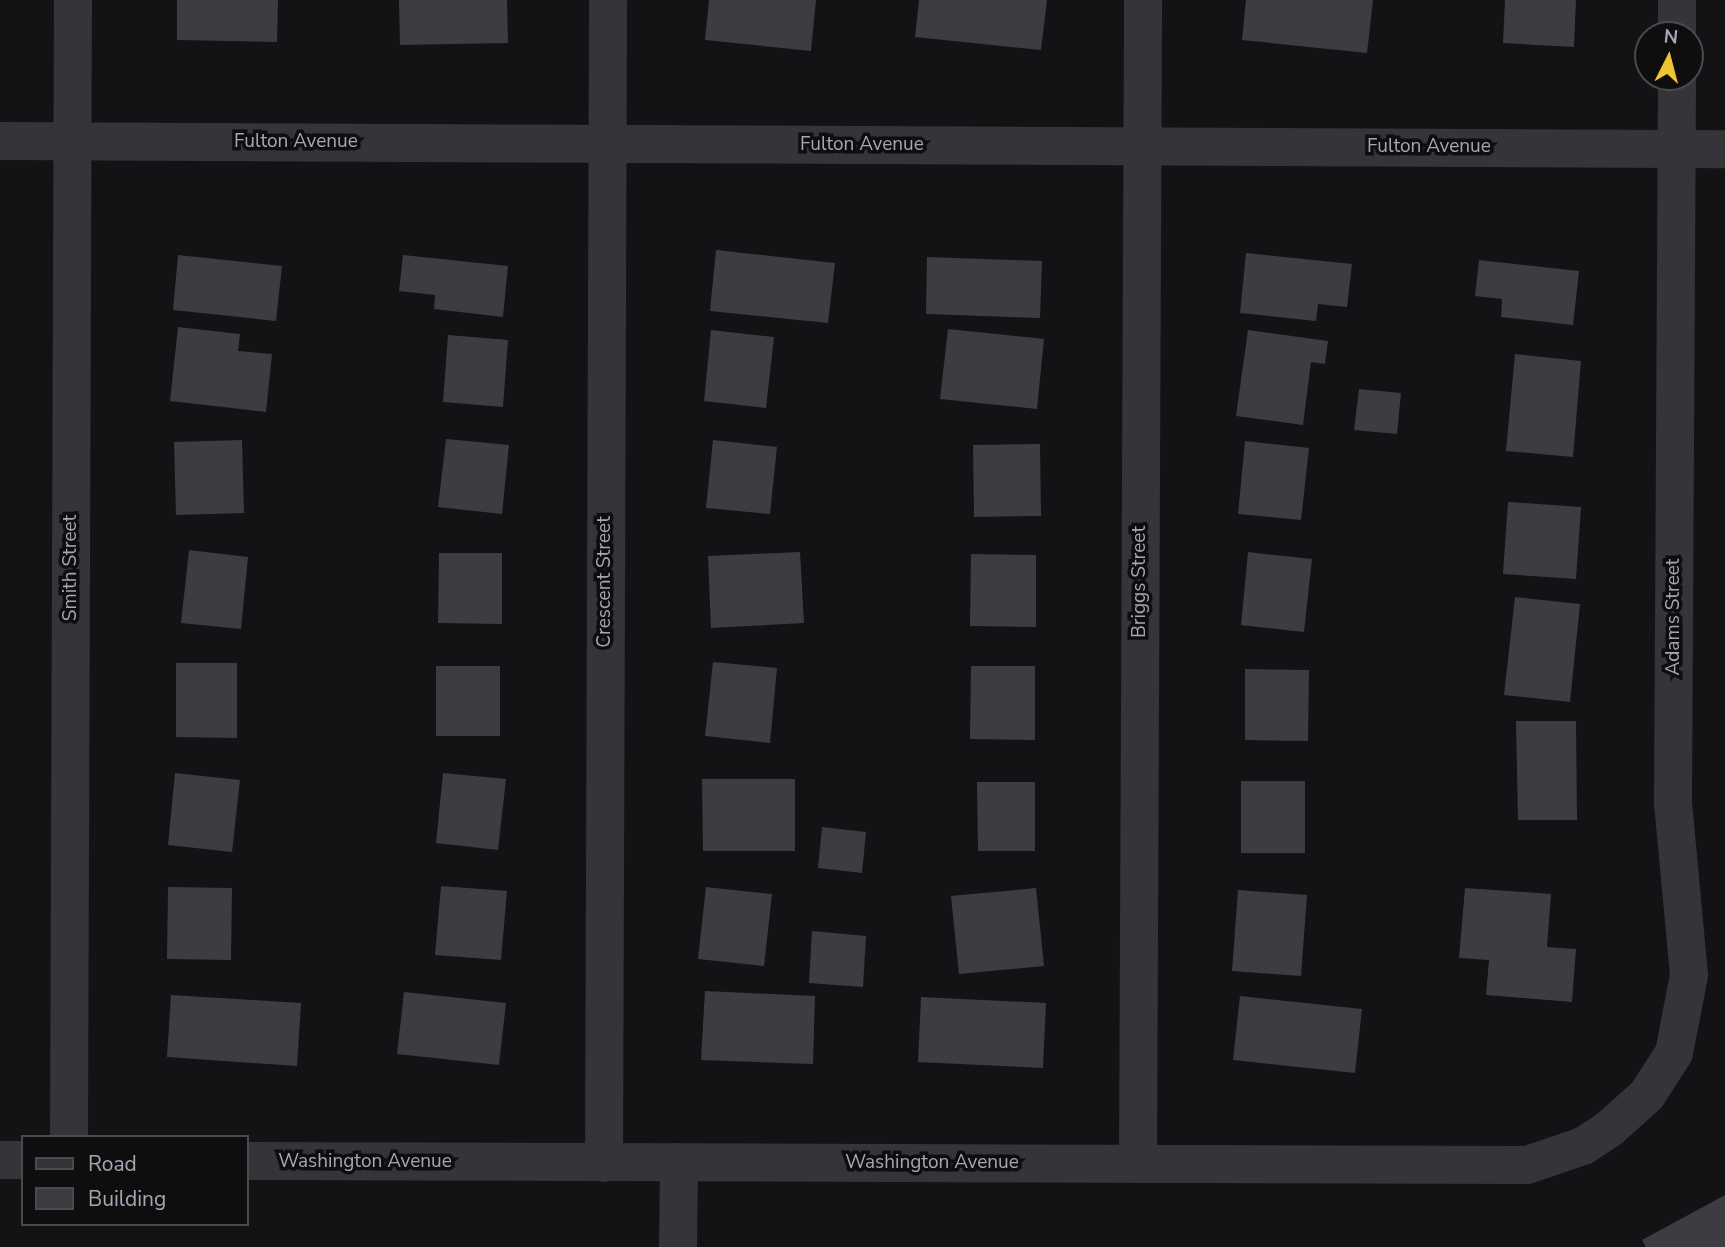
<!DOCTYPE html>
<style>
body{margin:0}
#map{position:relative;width:1725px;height:1247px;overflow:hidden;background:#131214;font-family:"Nunito Sans",sans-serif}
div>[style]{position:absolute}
.building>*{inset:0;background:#3d3c41}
.street>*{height:38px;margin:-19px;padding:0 19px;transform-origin:19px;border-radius:19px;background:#343439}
span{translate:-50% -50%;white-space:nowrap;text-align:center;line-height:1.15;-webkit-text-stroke:7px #0e0e0f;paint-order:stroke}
.street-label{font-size:19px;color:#a4a7b4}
.legend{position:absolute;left:21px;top:1135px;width:228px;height:91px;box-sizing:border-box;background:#0e0e0f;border:2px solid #4a4b51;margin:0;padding:9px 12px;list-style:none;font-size:21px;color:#a4a7b4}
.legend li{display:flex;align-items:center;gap:14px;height:35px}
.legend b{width:35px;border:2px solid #4a4b51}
.north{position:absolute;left:1634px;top:21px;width:70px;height:70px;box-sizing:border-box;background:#0e0e0f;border:2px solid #4a4b51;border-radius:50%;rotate:6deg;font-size:19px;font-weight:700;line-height:28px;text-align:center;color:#a4a7b4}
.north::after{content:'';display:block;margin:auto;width:24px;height:32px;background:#eec431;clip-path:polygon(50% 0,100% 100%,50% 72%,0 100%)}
</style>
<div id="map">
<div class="building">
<i style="clip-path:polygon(177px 0,278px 0,277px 42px,177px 40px)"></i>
<i style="clip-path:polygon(399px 0,507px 0,508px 43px,400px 45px)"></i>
<i style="clip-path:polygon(709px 0,816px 0,811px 51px,705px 40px)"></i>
<i style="clip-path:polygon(919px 0,1047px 0,1041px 50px,915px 37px)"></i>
<i style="clip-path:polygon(1246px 0,1373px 0,1367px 53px,1242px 40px)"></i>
<i style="clip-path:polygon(1505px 0,1576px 0,1574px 47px,1503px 43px)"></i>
<i style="clip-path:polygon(716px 250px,835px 263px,828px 323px,710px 311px)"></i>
<i style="clip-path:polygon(1246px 253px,1352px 264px,1347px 307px,1318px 304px,1316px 321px,1240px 313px)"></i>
<i style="clip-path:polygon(178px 255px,282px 266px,276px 321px,173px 310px)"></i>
<i style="clip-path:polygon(403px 255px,508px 266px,503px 317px,434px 309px,435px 295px,399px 291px)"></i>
<i style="clip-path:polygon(927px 257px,1042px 261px,1040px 318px,926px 314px)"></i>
<i style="clip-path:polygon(1479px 260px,1579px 271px,1573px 325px,1501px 317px,1502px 299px,1475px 296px)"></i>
<i style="clip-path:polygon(178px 327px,240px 334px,238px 351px,272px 354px,266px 412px,170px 401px)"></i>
<i style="clip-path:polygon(948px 329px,1044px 339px,1037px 409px,940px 399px)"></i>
<i style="clip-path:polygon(711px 330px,774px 337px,766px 408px,704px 401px)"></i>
<i style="clip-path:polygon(1248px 330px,1328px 341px,1325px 364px,1311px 362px,1303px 425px,1236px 416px)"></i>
<i style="clip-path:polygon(448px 335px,508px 340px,503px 407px,443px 402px)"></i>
<i style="clip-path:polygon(1515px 354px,1581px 361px,1573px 457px,1506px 451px)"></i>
<i style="clip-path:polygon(1359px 389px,1401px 393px,1397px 434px,1354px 430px)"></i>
<i style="clip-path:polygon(446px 439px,509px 445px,502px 514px,438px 507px)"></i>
<i style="clip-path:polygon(242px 440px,244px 513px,176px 515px,174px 442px)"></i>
<i style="clip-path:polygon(713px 440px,777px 447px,770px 514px,706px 508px)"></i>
<i style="clip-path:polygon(1245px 441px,1309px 448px,1301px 520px,1238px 514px)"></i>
<i style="clip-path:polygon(1040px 444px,1041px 516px,974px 517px,973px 445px)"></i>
<i style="clip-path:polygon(1508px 502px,1581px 507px,1576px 579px,1503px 574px)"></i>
<i style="clip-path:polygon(189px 550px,248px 557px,241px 629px,181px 623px)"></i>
<i style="clip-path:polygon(800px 552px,804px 623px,711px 628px,708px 556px)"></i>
<i style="clip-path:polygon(1248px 552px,1312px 559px,1304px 632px,1241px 625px)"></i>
<i style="clip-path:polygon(439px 553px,502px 553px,502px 624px,438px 623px)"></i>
<i style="clip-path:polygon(971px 554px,1036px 555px,1036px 627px,970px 626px)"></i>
<i style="clip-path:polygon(1515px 597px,1580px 604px,1570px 702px,1504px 695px)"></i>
<i style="clip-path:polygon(713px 662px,777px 668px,770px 743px,705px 736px)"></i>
<i style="clip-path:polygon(176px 663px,237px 663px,237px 738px,176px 737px)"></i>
<i style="clip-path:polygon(436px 666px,500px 666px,500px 736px,436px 736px)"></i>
<i style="clip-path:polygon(971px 666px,1035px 666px,1035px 740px,970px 739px)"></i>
<i style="clip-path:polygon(1245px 669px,1309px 670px,1308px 741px,1245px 740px)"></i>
<i style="clip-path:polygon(1516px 721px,1576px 721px,1577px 820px,1518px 820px)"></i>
<i style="clip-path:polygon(175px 773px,240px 780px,232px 852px,168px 845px)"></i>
<i style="clip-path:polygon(443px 773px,506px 779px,498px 850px,436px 843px)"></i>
<i style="clip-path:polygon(702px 779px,795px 779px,795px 851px,703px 851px)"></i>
<i style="clip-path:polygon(1241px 781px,1305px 781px,1305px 853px,1241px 853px)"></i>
<i style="clip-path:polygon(977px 782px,1035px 782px,1035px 851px,978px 851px)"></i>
<i style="clip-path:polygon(822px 827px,866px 832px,862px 873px,818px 868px)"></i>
<i style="clip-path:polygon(441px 886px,507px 891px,501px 960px,435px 955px)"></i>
<i style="clip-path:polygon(168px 887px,232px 888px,231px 960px,167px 959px)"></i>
<i style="clip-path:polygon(706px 887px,772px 894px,764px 966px,698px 959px)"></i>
<i style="clip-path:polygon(1036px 888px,1044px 966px,959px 974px,951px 896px)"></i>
<i style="clip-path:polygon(1465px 888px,1551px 894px,1547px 947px,1576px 949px,1572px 1002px,1486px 995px,1489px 960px,1459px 958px)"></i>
<i style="clip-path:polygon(1238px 890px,1307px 895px,1301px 976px,1232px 971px)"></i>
<i style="clip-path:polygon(812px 931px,866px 936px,863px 987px,809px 983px)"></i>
<i style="clip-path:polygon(705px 991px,815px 996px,813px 1064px,701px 1060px)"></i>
<i style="clip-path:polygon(404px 992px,506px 1003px,499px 1065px,397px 1054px)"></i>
<i style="clip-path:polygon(171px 995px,301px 1003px,297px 1066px,167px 1057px)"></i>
<i style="clip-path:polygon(1240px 996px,1362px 1009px,1355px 1073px,1233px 1060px)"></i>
<i style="clip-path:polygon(921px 997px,1046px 1003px,1043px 1068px,918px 1062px)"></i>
<i style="clip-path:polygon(1725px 1195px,1725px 1247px,1646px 1247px,1642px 1240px)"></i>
</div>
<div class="street">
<i style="left:1677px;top:35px;width:35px;rotate:-90deg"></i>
<i style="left:0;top:141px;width:1725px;rotate:0.27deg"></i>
<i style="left:69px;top:1137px;width:1137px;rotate:-89.8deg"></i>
<i style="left:0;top:1160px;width:23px"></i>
<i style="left:247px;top:1161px;width:1280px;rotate:0.18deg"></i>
<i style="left:1527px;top:1165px;width:59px;rotate:-18.7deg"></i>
<i style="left:1583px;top:1146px;width:31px;rotate:-33deg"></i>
<i style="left:1609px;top:1129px;width:51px;rotate:-41.8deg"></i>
<i style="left:1647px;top:1095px;width:50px;rotate:-57.3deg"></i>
<i style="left:1674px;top:1053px;width:79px;rotate:-79.1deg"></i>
<i style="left:1689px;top:975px;width:173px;rotate:-95.3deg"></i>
<i style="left:1673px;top:803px;width:726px;rotate:-89.68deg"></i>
<i style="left:604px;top:1163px;width:1163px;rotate:-89.8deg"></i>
<i style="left:1138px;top:1164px;width:1164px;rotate:-89.75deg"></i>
<i style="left:678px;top:1247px;width:85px;rotate:-89.3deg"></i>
</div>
<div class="street-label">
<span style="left:296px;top:142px">Fulton Avenue</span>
<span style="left:862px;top:145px">Fulton Avenue</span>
<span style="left:1429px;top:147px">Fulton Avenue</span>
<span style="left:71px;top:568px;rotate:-90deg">Smith Street</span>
<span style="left:605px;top:582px;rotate:-90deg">Crescent Street</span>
<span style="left:1140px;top:582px;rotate:-90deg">Briggs Street</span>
<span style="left:1674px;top:617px;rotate:-90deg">Adams Street</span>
<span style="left:365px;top:1162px">Washington Avenue</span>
<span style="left:932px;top:1163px">Washington Avenue</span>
</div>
<ul class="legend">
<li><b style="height:9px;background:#343439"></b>Road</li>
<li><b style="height:19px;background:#3d3c41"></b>Building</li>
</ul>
<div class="north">N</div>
</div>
